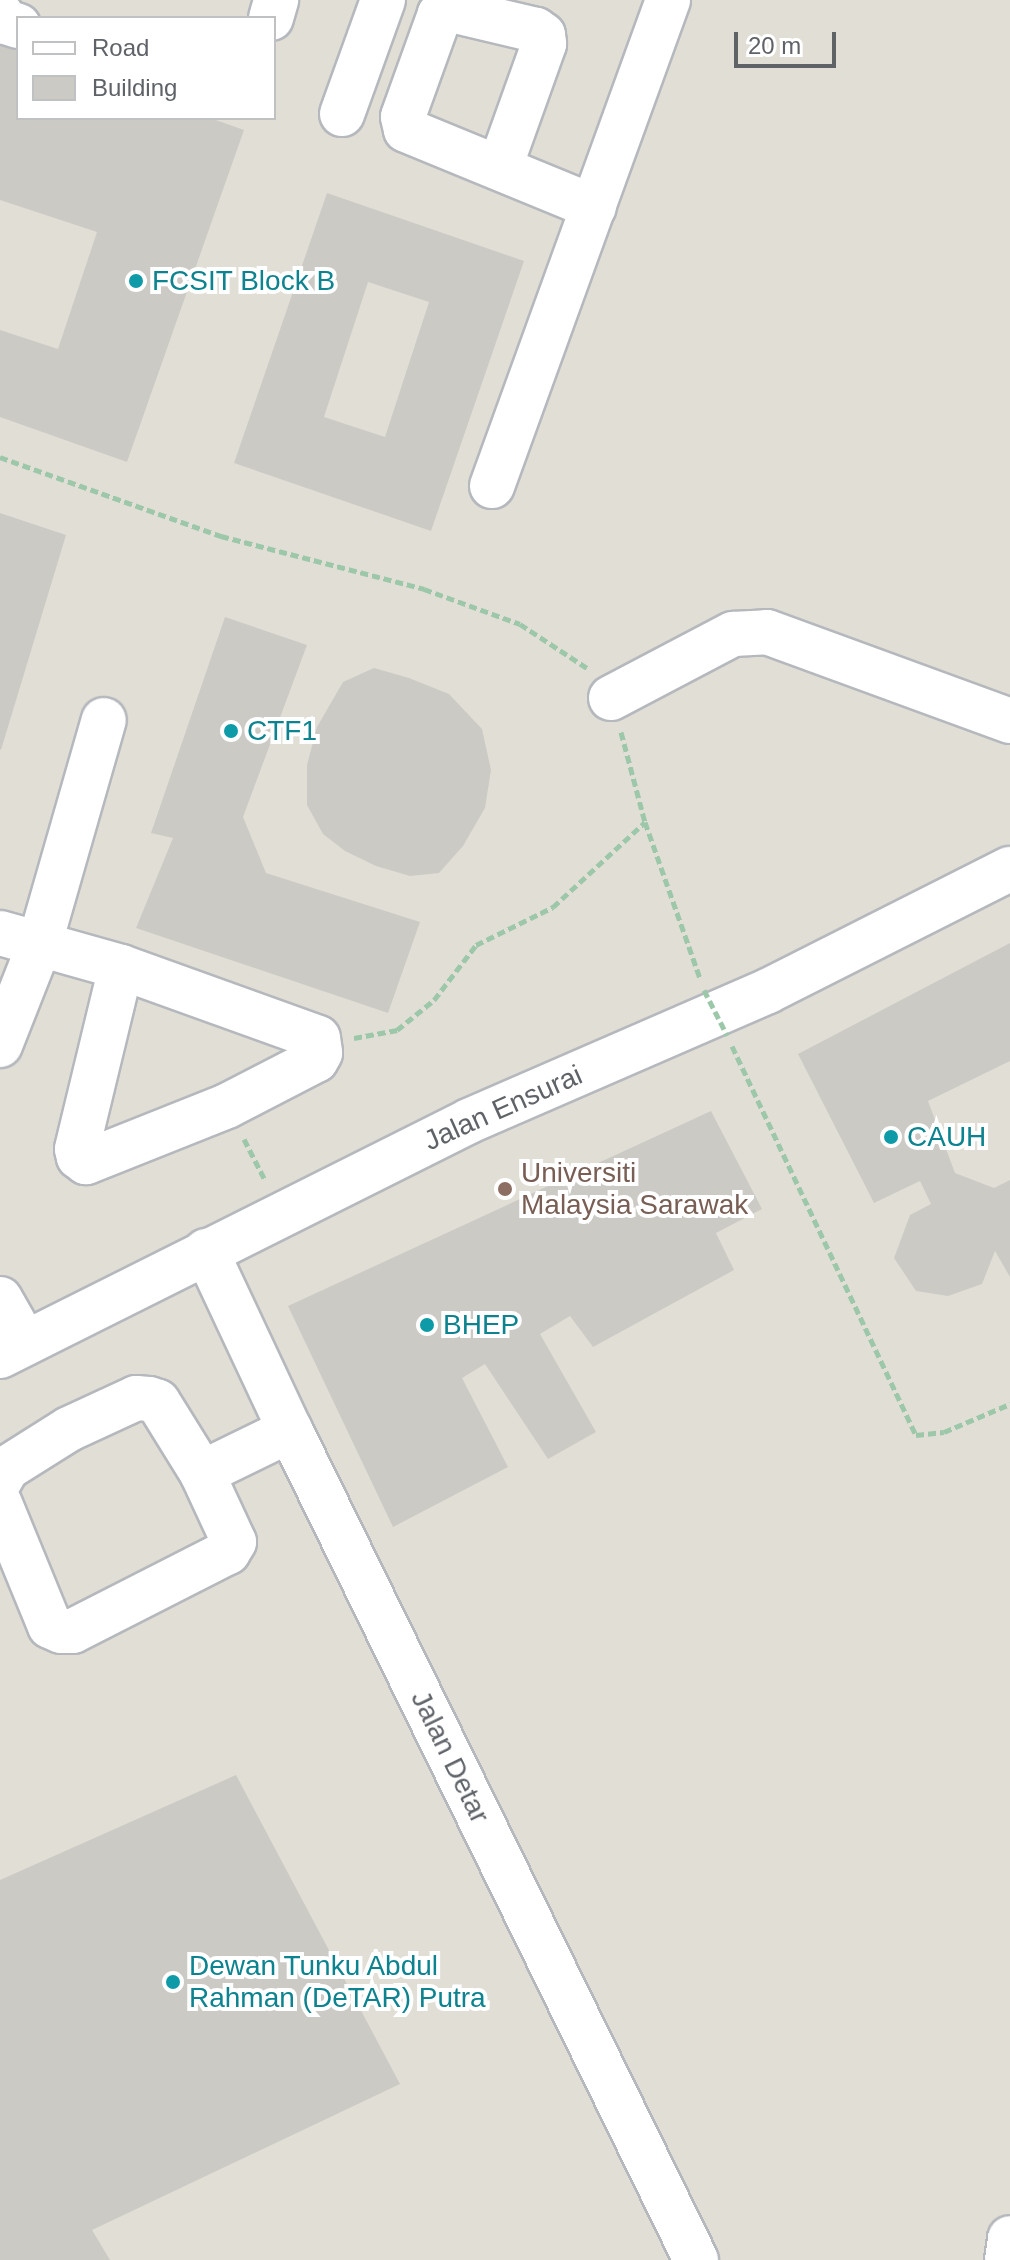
<!DOCTYPE html>
<style>
body{margin:0}
#map{position:relative;width:1010px;height:2260px;overflow:hidden;background:#f1efe8;font-family:Helvetica,sans-serif}
div>[style]{position:absolute}
.education>*{inset:0;background:#e1ded6}
.building>*{inset:0;background:#cccac5}
.path>*{height:5px;margin-top:-2.5px;transform-origin:0;background:repeating-linear-gradient(90deg,#9cc7a9 0 8px,transparent 0 12px)}
.roads{filter:drop-shadow(2px 0 #b5b8bc) drop-shadow(-2px 0 #b5b8bc) drop-shadow(0 2px #b5b8bc) drop-shadow(0 -2px #b5b8bc)}
.minor>*{height:44px;margin:-22px;padding:0 22px;transform-origin:22px;border-radius:22px;background:#fff}
.path-bridge>*{height:5px;margin-top:-2.5px;transform-origin:0;background:repeating-linear-gradient(90deg,#9cc7a9 0 8px,transparent 0 12px)}
.dots>*{width:22px;height:22px;translate:-50% -50%;box-sizing:border-box;border:4px solid #fff;border-radius:50%}
span{translate:-50% -50%;white-space:nowrap;text-align:center;line-height:1.15;-webkit-text-stroke:8px #fff;paint-order:stroke}
.culture-label{font-size:28px;color:#0d838f}
.left{translate:0 -50%;text-align:left}
.street-label{font-size:28px;color:#5f6368}
.education-label{font-size:28px;color:#785e54}
.legend{position:absolute;left:16px;top:16px;width:260px;height:104px;box-sizing:border-box;background:#fff;border:2px solid #bfc1c3;margin:0;padding:10px 14px;list-style:none;font-size:24px;color:#5f6368}
.legend li{display:flex;align-items:center;gap:16px;height:40px}
.legend b{width:40px;border:2px solid #bfc1c3}
.scale{position:absolute;left:734px;top:32px;width:102px;height:36px;box-sizing:border-box;border:4px solid #5f6368;border-top:0;padding-left:10px;font-size:24px;line-height:28px;white-space:nowrap;color:#5f6368;-webkit-text-stroke:6px #fff;paint-order:stroke}
</style>
<div id="map">
<div class="education">
<i style="clip-path:polygon(evenodd,0 0,1010px 0,1010px 2260px,0 2260px,0 0,18px 18px,274px 18px,274px 118px,18px 118px,18px 18px)"></i>
</div>
<div class="building">
<i style="clip-path:polygon(0 44px,18px 50px,18px 118px,210px 118px,244px 130px,127px 462px,0 417px,0 330px,58px 349px,97px 232px,0 200px)"></i>
<i style="clip-path:polygon(evenodd,327px 193px,524px 261px,431px 531px,234px 463px,327px 193px,368px 282px,429px 302px,385px 437px,324px 417px,368px 282px)"></i>
<i style="clip-path:polygon(0 513px,66px 535px,1px 750px,0 749px)"></i>
<i style="clip-path:polygon(225px 617px,307px 645px,243px 817px,266px 873px,420px 922px,388px 1013px,136px 928px,173px 838px,151px 833px)"></i>
<i style="clip-path:polygon(374px 668px,409px 678px,449px 694px,482px 729px,491px 770px,485px 808px,463px 846px,439px 873px,410px 876px,376px 866px,345px 851px,323px 834px,307px 805px,307px 765px,317px 727px,343px 682px)"></i>
<i style="clip-path:polygon(1010px 943px,1010px 1061px,928px 1101px,955px 1173px,994px 1188px,1010px 1180px,1010px 1277px,995px 1251px,982px 1284px,948px 1296px,916px 1291px,894px 1258px,910px 1215px,931px 1204px,920px 1181px,874px 1203px,798px 1054px)"></i>
<i style="clip-path:polygon(711px 1111px,762px 1209px,716px 1233px,734px 1270px,593px 1347px,570px 1316px,540px 1334px,596px 1432px,548px 1459px,485px 1364px,462px 1378px,508px 1467px,393px 1527px,288px 1306px)"></i>
<i style="clip-path:polygon(236px 1775px,400px 2084px,92px 2230px,110px 2260px,0 2260px,0 1880px)"></i>
</div>
<div class="path">
<i style="left:0;top:457px;width:235px;rotate:19.7deg"></i>
<i style="left:221px;top:536px;width:210px;rotate:14.6deg"></i>
<i style="left:424px;top:589px;width:102px;rotate:20deg"></i>
<i style="left:520px;top:624px;width:80px;rotate:33.3deg"></i>
<i style="left:621px;top:732px;width:93px;rotate:75.1deg"></i>
<i style="left:645px;top:822px;width:165px;rotate:70.6deg"></i>
<i style="left:354px;top:1038px;width:44px;rotate:-10.5deg"></i>
<i style="left:397px;top:1030px;width:48px;rotate:-39deg"></i>
<i style="left:434px;top:1000px;width:69px;rotate:-52.6deg"></i>
<i style="left:476px;top:945px;width:86px;rotate:-26.3deg"></i>
<i style="left:553px;top:907px;width:125px;rotate:-42.7deg"></i>
<i style="left:732px;top:1046px;width:430px;rotate:64.7deg"></i>
<i style="left:916px;top:1435px;width:28px;rotate:-6deg"></i>
<i style="left:944px;top:1432px;width:72px;rotate:-23deg"></i>
<i style="left:244px;top:1139px;width:46px;rotate:62.9deg"></i>
</div>
<div class="roads">
<div class="minor">
<i style="left:0;top:13px;width:11px;rotate:56deg"></i>
<i style="left:6px;top:22px;width:13px;rotate:18deg"></i>
<i style="left:271px;top:18px;width:19px;rotate:-74deg"></i>
<i style="left:342px;top:114px;width:121px;rotate:-70.2deg"></i>
<i style="left:500px;top:167px;width:131px;rotate:-70.3deg"></i>
<i style="left:544px;top:44px;width:9px;rotate:-96deg"></i>
<i style="left:543px;top:35px;width:9px;rotate:-144deg"></i>
<i style="left:536px;top:30px;width:91px;rotate:-166.7deg"></i>
<i style="left:447px;top:9px;width:9px;rotate:144deg"></i>
<i style="left:440px;top:14px;width:109px;rotate:109.8deg"></i>
<i style="left:403px;top:117px;width:13px;rotate:77deg"></i>
<i style="left:406px;top:130px;width:203px;rotate:22.3deg"></i>
<i style="left:492px;top:486px;width:517px;rotate:-70.09deg"></i>
<i style="left:611px;top:698px;width:138px;rotate:-27.7deg"></i>
<i style="left:733px;top:634px;width:34px;rotate:-3deg"></i>
<i style="left:767px;top:632px;width:259px;rotate:20.1deg"></i>
<i style="left:0;top:933px;width:126px;rotate:15.7deg"></i>
<i style="left:121px;top:967px;width:209px;rotate:19.8deg"></i>
<i style="left:318px;top:1038px;width:15px;rotate:82deg"></i>
<i style="left:320px;top:1053px;width:8px;rotate:120deg"></i>
<i style="left:316px;top:1060px;width:100px;rotate:152.7deg"></i>
<i style="left:227px;top:1106px;width:152px;rotate:158.3deg"></i>
<i style="left:86px;top:1162px;width:9px;rotate:-144deg"></i>
<i style="left:79px;top:1157px;width:8px;rotate:-104deg"></i>
<i style="left:77px;top:1149px;width:187px;rotate:-76.4deg"></i>
<i style="left:0;top:1045px;width:106px;rotate:-68.5deg"></i>
<i style="left:39px;top:946px;width:235px;rotate:-74deg"></i>
<i style="left:206px;top:1251px;width:198px;rotate:64.9deg"></i>
<i style="left:290px;top:1430px;width:924px;rotate:63.93deg"></i>
<i style="left:0;top:1299px;width:48px;rotate:60.3deg"></i>
<i style="left:0;top:1356px;width:525px;rotate:-26.61deg"></i>
<i style="left:469px;top:1121px;width:326px;rotate:-23.5deg"></i>
<i style="left:768px;top:991px;width:271px;rotate:-26.8deg"></i>
<i style="left:202px;top:1473px;width:98px;rotate:-26deg"></i>
<i style="left:0;top:1480px;width:14px;rotate:-60deg"></i>
<i style="left:7px;top:1468px;width:73px;rotate:-32.2deg"></i>
<i style="left:69px;top:1429px;width:74px;rotate:-24.8deg"></i>
<i style="left:136px;top:1398px;width:13px;rotate:4deg"></i>
<i style="left:149px;top:1399px;width:9px;rotate:18deg"></i>
<i style="left:158px;top:1402px;width:84px;rotate:58.2deg"></i>
<i style="left:202px;top:1473px;width:76px;rotate:65.1deg"></i>
<i style="left:234px;top:1542px;width:12px;rotate:121deg"></i>
<i style="left:228px;top:1552px;width:174px;rotate:153deg"></i>
<i style="left:73px;top:1631px;width:12px;rotate:180deg"></i>
<i style="left:61px;top:1631px;width:12px;rotate:-156deg"></i>
<i style="left:50px;top:1626px;width:132px;rotate:-112.3deg"></i>
<i style="left:1007px;top:2260px;width:22px;rotate:-82deg"></i>
</div>
</div>
<div class="path-bridge">
<i style="left:704px;top:990px;width:51px;rotate:62.9deg"></i>
</div>
<div class="dots">
<i style="left:136px;top:281px;background:#0f9aa8"></i>
<i style="left:231px;top:731px;background:#0f9aa8"></i>
<i style="left:891px;top:1137px;background:#0f9aa8"></i>
<i style="left:505px;top:1189px;background:#8d6e63"></i>
<i style="left:427px;top:1325px;background:#0f9aa8"></i>
<i style="left:173px;top:1982px;background:#0f9aa8"></i>
</div>
<div class="culture-label">
<span class="left" style="left:152px;top:281px">FCSIT Block B</span>
<span class="left" style="left:247px;top:731px">CTF1</span>
<span class="left" style="left:907px;top:1137px">CAUH</span>
<span class="left" style="left:443px;top:1325px">BHEP</span>
<span class="left" style="left:189px;top:1982px">Dewan Tunku Abdul<br>Rahman (DeTAR) Putra</span>
</div>
<div class="street-label">
<span style="left:503px;top:1108px;rotate:-24deg">Jalan Ensurai</span>
<span style="left:450px;top:1757px;rotate:64deg">Jalan Detar</span>
</div>
<div class="education-label">
<span class="left" style="left:521px;top:1189px">Universiti<br>Malaysia Sarawak</span>
</div>
<ul class="legend">
<li><b style="height:10px;background:#fff"></b>Road</li>
<li><b style="height:22px;background:#cccac5"></b>Building</li>
</ul>
<div class="scale">20 m</div>
</div>
